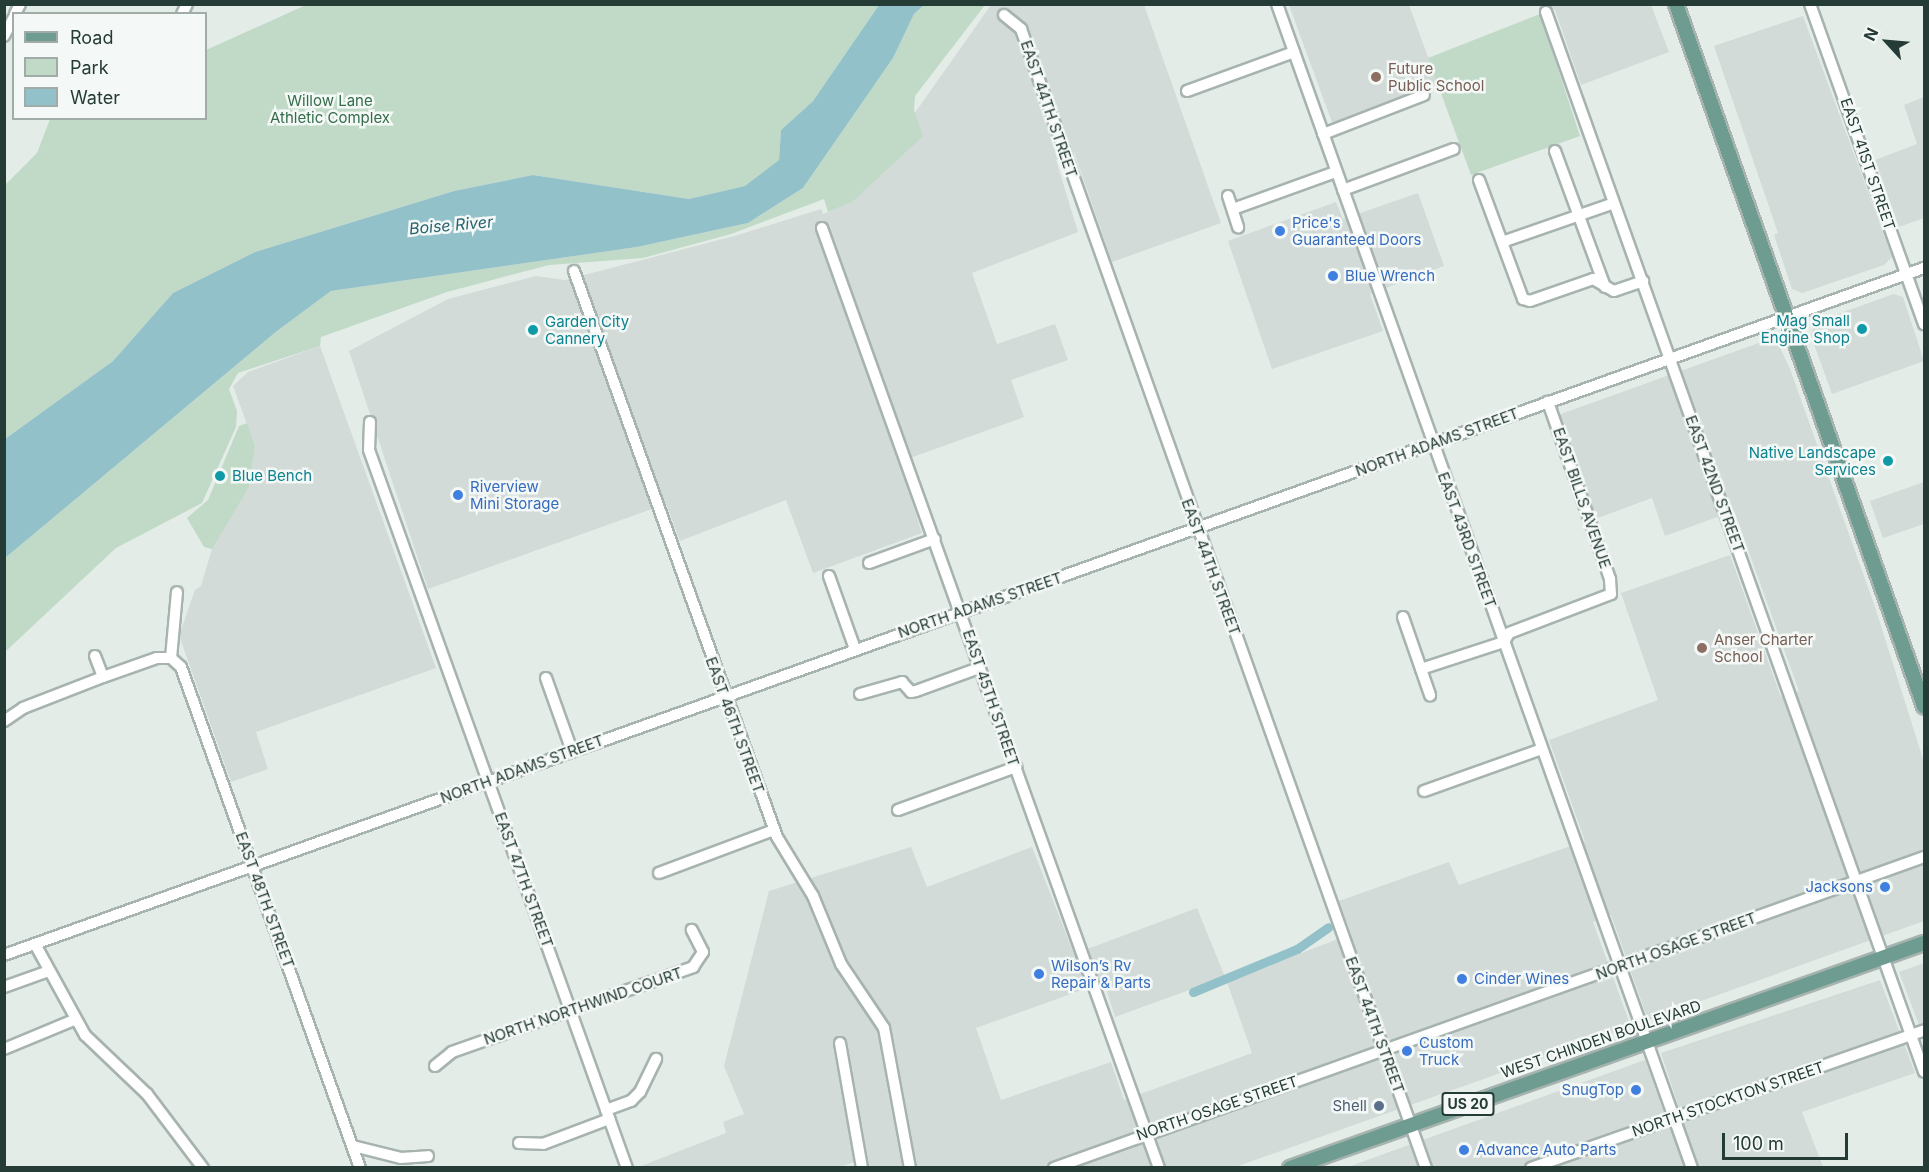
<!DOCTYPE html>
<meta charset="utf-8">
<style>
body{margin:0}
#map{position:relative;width:1929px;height:1172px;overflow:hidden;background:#e4ece8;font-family:Inter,sans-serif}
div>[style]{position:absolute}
.built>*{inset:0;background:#d2dbd7}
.green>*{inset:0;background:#c0dac7}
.water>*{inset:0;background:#93c1ca}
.canal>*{height:9px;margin:-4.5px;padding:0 4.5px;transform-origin:4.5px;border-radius:4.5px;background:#93c1ca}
.roads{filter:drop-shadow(2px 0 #a7b3af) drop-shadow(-2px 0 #a7b3af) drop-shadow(0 2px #a7b3af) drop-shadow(0 -2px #a7b3af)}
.minor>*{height:10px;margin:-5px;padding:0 5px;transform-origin:5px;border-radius:5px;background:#fff}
.major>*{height:14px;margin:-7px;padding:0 7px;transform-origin:7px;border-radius:7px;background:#6e9c90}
.dots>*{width:16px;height:16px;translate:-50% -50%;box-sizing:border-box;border:3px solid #f4f8f6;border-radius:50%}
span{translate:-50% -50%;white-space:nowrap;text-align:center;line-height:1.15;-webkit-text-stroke:5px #f4f8f6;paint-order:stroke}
.shield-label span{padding:2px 4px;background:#f4f8f6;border:2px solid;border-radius:4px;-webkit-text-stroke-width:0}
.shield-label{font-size:14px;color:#253b35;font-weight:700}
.education-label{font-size:15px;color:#785e54}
.left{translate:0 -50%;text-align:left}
.park-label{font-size:15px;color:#356d4b}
.street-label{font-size:15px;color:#253b35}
.shop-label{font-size:15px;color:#366cbe}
.right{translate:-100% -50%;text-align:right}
.culture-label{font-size:15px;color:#0d838f}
.service-label{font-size:15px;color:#4e5e75}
.water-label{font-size:16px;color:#276370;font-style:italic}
.frame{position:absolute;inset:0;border:6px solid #253b35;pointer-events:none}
.legend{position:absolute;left:12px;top:12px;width:195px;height:108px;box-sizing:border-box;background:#f4f8f6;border:2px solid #a1aca9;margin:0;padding:8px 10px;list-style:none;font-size:18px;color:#253b35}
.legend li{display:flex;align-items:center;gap:12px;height:30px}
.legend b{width:30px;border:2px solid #a1aca9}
.north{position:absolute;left:1857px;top:12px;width:60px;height:60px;-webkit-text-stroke:4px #f4f8f6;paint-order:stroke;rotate:296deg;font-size:16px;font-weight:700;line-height:24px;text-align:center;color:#253b35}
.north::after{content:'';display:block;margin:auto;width:21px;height:27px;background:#253b35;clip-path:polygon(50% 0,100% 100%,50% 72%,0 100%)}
.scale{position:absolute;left:1722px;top:1133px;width:126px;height:27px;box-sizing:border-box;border:3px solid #253b35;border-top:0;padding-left:8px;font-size:18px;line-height:21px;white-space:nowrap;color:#253b35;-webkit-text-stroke:4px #f4f8f6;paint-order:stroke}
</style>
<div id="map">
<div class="built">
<i style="clip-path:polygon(991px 5px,1144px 5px,1221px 223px,1112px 262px,1074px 152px,1056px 160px,1078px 232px,972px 273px,997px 344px,1055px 324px,1068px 360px,1011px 380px,1024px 417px,899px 462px,922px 533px,813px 573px,786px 500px,680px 541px,666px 504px,428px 589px,349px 351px,448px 299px,536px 276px,565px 280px,738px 235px,821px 209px,823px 214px,852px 202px)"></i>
<i style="clip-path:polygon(1289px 5px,1409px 5px,1439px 87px,1333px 125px)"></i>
<i style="clip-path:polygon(1549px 5px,1651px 5px,1669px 52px,1581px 85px,1555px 10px)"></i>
<i style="clip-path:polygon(1803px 16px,1892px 257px,1884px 265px,1802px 293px,1792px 289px,1774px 235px,1778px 233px,1714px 46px)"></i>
<i style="clip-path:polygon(1924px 97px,1924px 218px,1899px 227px,1875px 160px,1917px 144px,1904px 105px)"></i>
<i style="clip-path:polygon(1418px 193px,1444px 266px,1370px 294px,1383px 331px,1272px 369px,1228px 241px,1336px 202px,1343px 219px)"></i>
<i style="clip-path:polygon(1894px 294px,1903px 297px,1924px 361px,1832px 394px,1811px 336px,1815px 322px)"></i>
<i style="clip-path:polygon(1767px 340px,1780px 347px,1790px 369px,1875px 607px,1924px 762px,1924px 921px,1648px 1020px,1611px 915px,1593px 922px,1631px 1027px,1235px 1167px,868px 1168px,867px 1157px,838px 1168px,636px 1168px,726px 1133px,723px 1122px,744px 1114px,724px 1066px,769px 891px,911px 847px,927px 887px,1032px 847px,1074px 954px,1197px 908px,1225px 977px,1115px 1017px,1104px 982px,976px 1028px,1001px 1100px,1111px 1062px,1124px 1100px,1252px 1053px,1227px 982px,1351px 934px,1339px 901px,1449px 862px,1459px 885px,1585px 841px,1549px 740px,1658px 700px,1621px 593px,1730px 555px,1781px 697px,1799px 691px,1734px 511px,1665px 536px,1652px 498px,1595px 519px,1558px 415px)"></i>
<i style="clip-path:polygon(320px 346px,436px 668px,256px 732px,268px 769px,231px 782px,180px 638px,181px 630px,195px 590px,201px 586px,214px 542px,249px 487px,255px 446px,233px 386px,248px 372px)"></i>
<i style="clip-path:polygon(1924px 482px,1924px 524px,1883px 538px,1870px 501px)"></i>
<i style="clip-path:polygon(1924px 963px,1924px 1023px,1919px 1025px,1899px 972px)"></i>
<i style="clip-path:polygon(1880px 980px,1915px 1073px,1802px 1112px,1823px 1167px,1552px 1168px,1683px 1120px,1661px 1053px)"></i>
<i style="clip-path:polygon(1645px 1060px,1665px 1115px,1521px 1167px,1345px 1168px)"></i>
</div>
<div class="green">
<i style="clip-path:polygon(306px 5px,879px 5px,813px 101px,781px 130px,779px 160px,746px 186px,689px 199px,533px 175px,454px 191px,255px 252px,173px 293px,113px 361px,5px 439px,5px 185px,37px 153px,50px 119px,206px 118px,206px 50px)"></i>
<i style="clip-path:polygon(924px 5px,985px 5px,915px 96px,914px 110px,923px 136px,852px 202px,828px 212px,824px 199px,731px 234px,643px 258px,549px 265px,447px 292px,321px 337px,320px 346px,238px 373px,229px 389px,237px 411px,236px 427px,202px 503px,116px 548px,5px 652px,5px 558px,277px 331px,331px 291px,637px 247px,748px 223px,803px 188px,893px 58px,914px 14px)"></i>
<i style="clip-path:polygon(1540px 14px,1580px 136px,1471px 175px,1428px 58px)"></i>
<i style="clip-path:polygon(247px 423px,255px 446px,249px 487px,212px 549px,204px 547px,187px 518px,208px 500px,239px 426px)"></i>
</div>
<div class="water">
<i style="clip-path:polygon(879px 5px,924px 5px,914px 14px,893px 58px,803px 188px,748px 223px,637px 247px,331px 291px,277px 331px,5px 558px,5px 439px,113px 361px,173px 293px,255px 252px,454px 191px,533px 175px,689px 199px,745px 186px,779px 160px,781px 130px,813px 101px)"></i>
</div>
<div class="canal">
<i style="left:1193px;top:992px;width:113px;rotate:-22.5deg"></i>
<i style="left:1297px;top:949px;width:38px;rotate:-35deg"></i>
</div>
<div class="roads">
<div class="minor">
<i style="left:1277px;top:4px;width:1236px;rotate:70.38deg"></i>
<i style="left:1810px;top:4px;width:340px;rotate:70.4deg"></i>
<i style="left:1546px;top:12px;width:1125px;rotate:70.37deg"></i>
<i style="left:15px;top:14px;width:11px;rotate:-63deg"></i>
<i style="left:182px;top:14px;width:11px;rotate:-63deg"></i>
<i style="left:1004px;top:15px;width:22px;rotate:39deg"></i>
<i style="left:1021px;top:29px;width:1209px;rotate:70.43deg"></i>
<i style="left:4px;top:36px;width:21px;rotate:-62deg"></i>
<i style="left:1187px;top:91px;width:114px;rotate:-20deg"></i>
<i style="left:1323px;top:134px;width:108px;rotate:-21.1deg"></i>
<i style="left:1555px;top:151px;width:145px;rotate:69.8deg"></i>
<i style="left:1479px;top:180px;width:127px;rotate:69.7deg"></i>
<i style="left:1523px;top:299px;width:7px;rotate:16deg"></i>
<i style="left:1530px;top:301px;width:67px;rotate:-19.2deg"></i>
<i style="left:1593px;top:279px;width:24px;rotate:30deg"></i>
<i style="left:1614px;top:291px;width:31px;rotate:-19deg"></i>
<i style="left:1343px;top:190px;width:118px;rotate:-20.3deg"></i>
<i style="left:1228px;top:196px;width:33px;rotate:72deg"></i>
<i style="left:1233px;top:209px;width:109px;rotate:-19.8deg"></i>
<i style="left:822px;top:228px;width:999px;rotate:70.28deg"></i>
<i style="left:1505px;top:241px;width:115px;rotate:-19.2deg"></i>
<i style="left:574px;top:271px;width:601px;rotate:70.27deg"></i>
<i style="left:777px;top:837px;width:69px;rotate:58.6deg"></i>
<i style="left:813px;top:896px;width:74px;rotate:67.6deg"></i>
<i style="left:841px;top:964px;width:77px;rotate:56.1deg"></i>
<i style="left:884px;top:1028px;width:142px;rotate:79.5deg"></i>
<i style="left:370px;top:422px;width:28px;rotate:92deg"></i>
<i style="left:369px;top:450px;width:763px;rotate:70.24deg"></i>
<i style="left:869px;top:563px;width:70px;rotate:-20deg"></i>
<i style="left:829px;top:576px;width:77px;rotate:70.4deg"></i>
<i style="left:1403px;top:617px;width:83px;rotate:70.9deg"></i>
<i style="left:95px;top:656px;width:22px;rotate:69deg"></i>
<i style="left:171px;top:658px;width:13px;rotate:42deg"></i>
<i style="left:181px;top:667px;width:532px;rotate:70.34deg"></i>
<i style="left:1421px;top:669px;width:87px;rotate:-18deg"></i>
<i style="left:1504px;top:642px;width:10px;rotate:-61deg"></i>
<i style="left:1509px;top:633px;width:109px;rotate:-20.9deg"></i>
<i style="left:1611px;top:594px;width:15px;rotate:-94deg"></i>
<i style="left:1610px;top:579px;width:188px;rotate:-109.3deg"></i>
<i style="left:546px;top:678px;width:77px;rotate:70.4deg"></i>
<i style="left:860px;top:694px;width:44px;rotate:-15.9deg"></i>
<i style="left:902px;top:682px;width:13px;rotate:48deg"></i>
<i style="left:911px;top:692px;width:5px;rotate:-11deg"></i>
<i style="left:916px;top:691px;width:67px;rotate:-20.1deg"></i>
<i style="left:4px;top:721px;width:23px;rotate:-34deg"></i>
<i style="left:23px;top:708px;width:86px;rotate:-21.2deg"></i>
<i style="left:103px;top:677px;width:57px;rotate:-19.4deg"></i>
<i style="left:157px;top:658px;width:14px"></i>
<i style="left:171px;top:658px;width:66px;rotate:-84.8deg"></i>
<i style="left:1424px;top:791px;width:125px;rotate:-19.6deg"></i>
<i style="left:898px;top:810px;width:126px;rotate:-20deg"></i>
<i style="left:659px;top:873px;width:123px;rotate:-20.5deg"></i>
<i style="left:35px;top:944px;width:104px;rotate:61.2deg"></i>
<i style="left:85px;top:1035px;width:86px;rotate:43.6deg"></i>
<i style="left:147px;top:1094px;width:93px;rotate:52.9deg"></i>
<i style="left:4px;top:955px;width:2039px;rotate:-19.69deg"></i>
<i style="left:4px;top:987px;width:48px;rotate:-19.6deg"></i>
<i style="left:840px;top:1043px;width:127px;rotate:80deg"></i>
<i style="left:4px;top:1049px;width:76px;rotate:-22.5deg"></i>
<i style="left:435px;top:1066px;width:22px;rotate:-39deg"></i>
<i style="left:452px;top:1052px;width:256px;rotate:-19.4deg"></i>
<i style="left:693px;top:967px;width:18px;rotate:-56deg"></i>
<i style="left:703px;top:952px;width:25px;rotate:-117deg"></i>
<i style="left:606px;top:1110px;width:27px;rotate:-20deg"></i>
<i style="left:631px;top:1101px;width:13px;rotate:-45deg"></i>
<i style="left:640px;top:1092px;width:37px;rotate:-64deg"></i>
<i style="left:519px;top:1143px;width:24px;rotate:2deg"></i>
<i style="left:543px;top:1144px;width:71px;rotate:-20.7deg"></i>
<i style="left:353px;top:1146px;width:49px;rotate:14deg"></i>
<i style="left:401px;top:1158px;width:27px;rotate:-4deg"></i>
<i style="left:1054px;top:1168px;width:924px;rotate:-19.67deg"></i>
<i style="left:1531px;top:1168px;width:417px;rotate:-19.3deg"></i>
</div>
<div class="major">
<i style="left:1676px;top:4px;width:745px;rotate:70.54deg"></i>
<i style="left:1290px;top:1168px;width:673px;rotate:-19.54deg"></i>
</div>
</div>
<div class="dots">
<i style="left:1376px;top:77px;background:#8d6e63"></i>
<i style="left:1280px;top:231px;background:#3f7fe0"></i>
<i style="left:1333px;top:276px;background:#3f7fe0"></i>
<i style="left:1862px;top:329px;background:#0f9aa8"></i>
<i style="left:533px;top:330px;background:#0f9aa8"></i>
<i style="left:1888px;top:461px;background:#0f9aa8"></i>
<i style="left:220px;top:476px;background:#0f9aa8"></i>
<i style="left:458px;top:495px;background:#3f7fe0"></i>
<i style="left:1702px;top:648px;background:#8d6e63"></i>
<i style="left:1885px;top:887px;background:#3f7fe0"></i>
<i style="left:1039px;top:974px;background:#3f7fe0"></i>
<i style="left:1462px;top:979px;background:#3f7fe0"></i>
<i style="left:1407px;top:1051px;background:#3f7fe0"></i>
<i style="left:1636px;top:1090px;background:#3f7fe0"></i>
<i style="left:1379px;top:1106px;background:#5c6f8a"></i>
<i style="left:1464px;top:1150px;background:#3f7fe0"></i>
</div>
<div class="shield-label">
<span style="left:1468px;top:1104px">US 20</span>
</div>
<div class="education-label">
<span class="left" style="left:1388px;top:77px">Future<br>Public School</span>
<span class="left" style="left:1714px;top:648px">Anser Charter<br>School</span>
</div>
<div class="park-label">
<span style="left:330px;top:109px">Willow Lane<br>Athletic Complex</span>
</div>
<div class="street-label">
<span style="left:1049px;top:109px;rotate:71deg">EAST 44TH STREET</span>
<span style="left:1868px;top:164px;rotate:71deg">EAST 41ST STREET</span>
<span style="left:1437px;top:442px;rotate:-20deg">NORTH ADAMS STREET</span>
<span style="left:1715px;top:484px;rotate:70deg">EAST 42ND STREET</span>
<span style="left:1582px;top:498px;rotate:71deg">EAST BILLS AVENUE</span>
<span style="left:1467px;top:540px;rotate:70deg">EAST 43RD STREET</span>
<span style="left:1211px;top:567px;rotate:70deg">EAST 44TH STREET</span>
<span style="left:980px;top:605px;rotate:-19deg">NORTH ADAMS STREET</span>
<span style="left:991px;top:698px;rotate:71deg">EAST 45TH STREET</span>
<span style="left:735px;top:725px;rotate:70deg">EAST 46TH STREET</span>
<span style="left:522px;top:769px;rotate:-20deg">NORTH ADAMS STREET</span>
<span style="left:524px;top:880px;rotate:70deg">EAST 47TH STREET</span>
<span style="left:265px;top:900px;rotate:70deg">EAST 48TH STREET</span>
<span style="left:1676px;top:946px;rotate:-20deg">NORTH OSAGE STREET</span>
<span style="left:583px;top:1006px;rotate:-19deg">NORTH NORTHWIND COURT</span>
<span style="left:1375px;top:1025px;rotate:70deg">EAST 44TH STREET</span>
<span style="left:1601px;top:1039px;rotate:-19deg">WEST CHINDEN BOULEVARD</span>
<span style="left:1728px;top:1099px;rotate:-19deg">NORTH STOCKTON STREET</span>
<span style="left:1217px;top:1108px;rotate:-19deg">NORTH OSAGE STREET</span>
</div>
<div class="shop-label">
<span class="left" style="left:1292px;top:231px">Price's<br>Guaranteed Doors</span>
<span class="left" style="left:1345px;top:276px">Blue Wrench</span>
<span class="left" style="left:470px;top:495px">Riverview<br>Mini Storage</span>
<span class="right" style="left:1873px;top:887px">Jacksons</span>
<span class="left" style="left:1051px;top:974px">Wilson’s Rv<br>Repair &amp; Parts</span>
<span class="left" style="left:1474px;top:979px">Cinder Wines</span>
<span class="left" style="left:1419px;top:1051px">Custom<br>Truck</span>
<span class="right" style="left:1624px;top:1090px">SnugTop</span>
<span class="left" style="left:1476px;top:1150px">Advance Auto Parts</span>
</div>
<div class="culture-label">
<span class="right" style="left:1850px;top:329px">Mag Small<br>Engine Shop</span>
<span class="left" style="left:545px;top:330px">Garden City<br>Cannery</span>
<span class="right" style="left:1876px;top:461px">Native Landscape<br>Services</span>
<span class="left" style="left:232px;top:476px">Blue Bench</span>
</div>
<div class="service-label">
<span class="right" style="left:1367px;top:1106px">Shell</span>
</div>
<div class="water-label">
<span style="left:451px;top:225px;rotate:-5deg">Boise River</span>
</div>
<div class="frame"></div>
<ul class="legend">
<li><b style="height:8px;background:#6e9c90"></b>Road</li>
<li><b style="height:16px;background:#c0dac7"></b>Park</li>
<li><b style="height:16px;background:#93c1ca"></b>Water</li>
</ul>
<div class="north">N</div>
<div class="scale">100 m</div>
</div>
